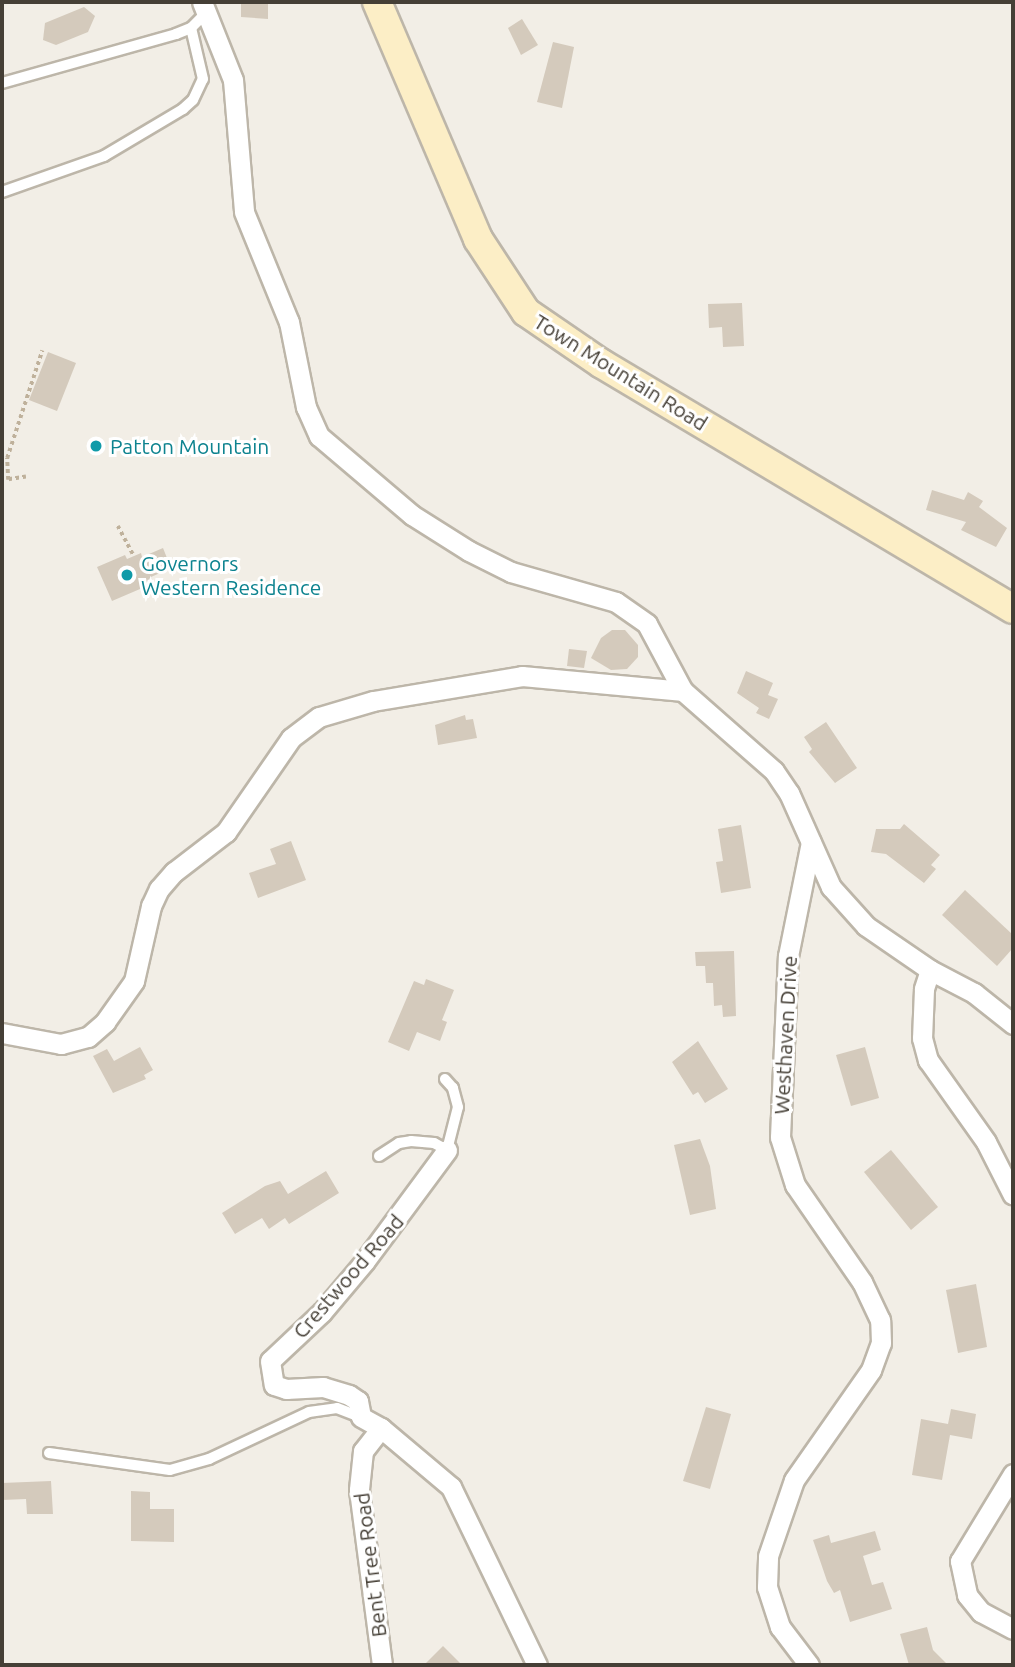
<!DOCTYPE html>
<style>
body{margin:0}
#map{position:relative;width:1015px;height:1667px;overflow:hidden;background:#f2eee6;font-family:Ubuntu,sans-serif}
div>[style]{position:absolute}
.building>*{inset:0;background:#d4cabc}
.path>*{height:3.5px;margin-top:-1.75px;transform-origin:0;background:repeating-linear-gradient(90deg,#bfb19b 0 3.5px,transparent 0 7px)}
.roads{filter:drop-shadow(2px 0 #bdb6a9) drop-shadow(-2px 0 #bdb6a9) drop-shadow(0 2px #bdb6a9) drop-shadow(0 -2px #bdb6a9)}
.service>*{height:10px;margin:-5px;padding:0 5px;transform-origin:5px;border-radius:5px;background:#fff}
.minor>*{height:19px;margin:-9.5px;padding:0 9.5px;transform-origin:9.5px;border-radius:9.5px;background:#fff}
.secondary>*{height:28px;margin:-14px;padding:0 14px;transform-origin:14px;border-radius:14px;background:#fceec6}
.dots>*{width:19px;height:19px;translate:-50% -50%;box-sizing:border-box;border:4px solid #fff;border-radius:50%}
span{translate:-50% -50%;white-space:nowrap;text-align:center;line-height:1.15;-webkit-text-stroke:6px #fff;paint-order:stroke}
.street-label{font-size:21px;color:#453f36}
.culture-label{font-size:21px;color:#0d838f}
.left{translate:0 -50%;text-align:left}
.frame{position:absolute;inset:0;border:4px solid #453f36;pointer-events:none}
</style>
<div id="map">
<div class="building">
<i style="clip-path:polygon(241px 2px,268px 2px,268px 19px,241px 17px)"></i>
<i style="clip-path:polygon(84px 7px,95px 16px,88px 32px,56px 45px,43px 40px,45px 23px)"></i>
<i style="clip-path:polygon(522px 19px,538px 45px,521px 55px,508px 28px)"></i>
<i style="clip-path:polygon(553px 42px,574px 47px,562px 108px,537px 102px)"></i>
<i style="clip-path:polygon(742px 303px,744px 346px,723px 347px,722px 327px,709px 328px,708px 304px)"></i>
<i style="clip-path:polygon(48px 352px,76px 363px,57px 411px,29px 400px)"></i>
<i style="clip-path:polygon(932px 490px,964px 500px,968px 492px,983px 501px,979px 507px,1007px 528px,996px 547px,961px 530px,966px 522px,926px 510px)"></i>
<i style="clip-path:polygon(163px 548px,171px 568px,151px 577px,154px 583px,112px 601px,97px 567px,125px 555px,127px 559px,141px 553px,142px 557px)"></i>
<i style="clip-path:polygon(612px 630px,625px 630px,638px 645px,638px 657px,627px 669px,611px 670px,591px 658px,601px 638px)"></i>
<i style="clip-path:polygon(569px 649px,587px 651px,584px 668px,567px 666px)"></i>
<i style="clip-path:polygon(746px 671px,773px 683px,768px 695px,778px 699px,769px 719px,756px 713px,759px 708px,737px 693px)"></i>
<i style="clip-path:polygon(465px 715px,466px 720px,473px 719px,477px 738px,438px 745px,435px 725px)"></i>
<i style="clip-path:polygon(826px 722px,857px 768px,835px 783px,809px 752px,812px 749px,804px 737px)"></i>
<i style="clip-path:polygon(904px 824px,940px 855px,931px 865px,936px 869px,924px 883px,886px 854px,871px 852px,876px 829px,900px 829px)"></i>
<i style="clip-path:polygon(741px 825px,751px 888px,721px 893px,716px 862px,723px 861px,718px 829px)"></i>
<i style="clip-path:polygon(291px 841px,306px 880px,258px 898px,249px 873px,276px 864px,270px 849px)"></i>
<i style="clip-path:polygon(965px 890px,1013px 935px,1013px 948px,997px 966px,942px 915px)"></i>
<i style="clip-path:polygon(734px 951px,736px 1016px,723px 1017px,722px 1005px,714px 1006px,713px 983px,706px 983px,705px 966px,696px 966px,695px 952px)"></i>
<i style="clip-path:polygon(426px 979px,454px 990px,442px 1020px,447px 1022px,440px 1041px,417px 1032px,409px 1051px,388px 1042px,414px 981px,424px 985px)"></i>
<i style="clip-path:polygon(698px 1041px,728px 1089px,705px 1103px,698px 1092px,693px 1095px,672px 1062px)"></i>
<i style="clip-path:polygon(140px 1047px,153px 1070px,144px 1075px,146px 1079px,113px 1093px,93px 1056px,107px 1049px,114px 1061px)"></i>
<i style="clip-path:polygon(865px 1047px,879px 1098px,851px 1106px,836px 1055px)"></i>
<i style="clip-path:polygon(700px 1139px,710px 1166px,716px 1209px,690px 1215px,674px 1145px)"></i>
<i style="clip-path:polygon(891px 1150px,938px 1207px,911px 1230px,864px 1172px)"></i>
<i style="clip-path:polygon(326px 1171px,339px 1193px,289px 1224px,285px 1218px,269px 1229px,262px 1218px,235px 1234px,222px 1213px,265px 1186px,280px 1181px,288px 1194px)"></i>
<i style="clip-path:polygon(976px 1284px,987px 1347px,958px 1353px,946px 1290px)"></i>
<i style="clip-path:polygon(706px 1407px,731px 1414px,710px 1489px,683px 1481px)"></i>
<i style="clip-path:polygon(951px 1409px,976px 1414px,972px 1439px,950px 1435px,942px 1480px,912px 1475px,921px 1419px,948px 1424px)"></i>
<i style="clip-path:polygon(51px 1481px,53px 1514px,27px 1514px,26px 1499px,2px 1500px,2px 1483px)"></i>
<i style="clip-path:polygon(131px 1491px,150px 1492px,150px 1509px,174px 1509px,174px 1542px,131px 1541px)"></i>
<i style="clip-path:polygon(875px 1531px,881px 1550px,863px 1556px,872px 1585px,883px 1582px,892px 1609px,850px 1622px,840px 1590px,834px 1593px,827px 1581px,813px 1540px,829px 1535px,831px 1543px)"></i>
<i style="clip-path:polygon(927px 1627px,933px 1650px,948px 1665px,909px 1665px,900px 1634px)"></i>
<i style="clip-path:polygon(443px 1646px,462px 1665px,424px 1665px)"></i>
</div>
<div class="path">
<i style="left:26px;top:477px;width:18px;rotate:171deg"></i>
<i style="left:8px;top:480px;width:22px;rotate:-93deg"></i>
<i style="left:7px;top:458px;width:113px;rotate:-71.9deg"></i>
<i style="left:118px;top:526px;width:34px;rotate:62deg"></i>
</div>
<div class="roads">
<div class="service">
<i style="left:2px;top:83px;width:181px;rotate:-15.7deg"></i>
<i style="left:176px;top:34px;width:16px;rotate:-22deg"></i>
<i style="left:191px;top:28px;width:21px;rotate:-45deg"></i>
<i style="left:2px;top:192px;width:108px;rotate:-19.4deg"></i>
<i style="left:104px;top:156px;width:92px;rotate:-30.7deg"></i>
<i style="left:183px;top:109px;width:13px;rotate:-42deg"></i>
<i style="left:193px;top:100px;width:23px;rotate:-65deg"></i>
<i style="left:203px;top:79px;width:52px;rotate:-103.2deg"></i>
<i style="left:379px;top:1156px;width:24px;rotate:-33deg"></i>
<i style="left:399px;top:1143px;width:12px;rotate:-9deg"></i>
<i style="left:411px;top:1141px;width:23px;rotate:5deg"></i>
<i style="left:434px;top:1143px;width:15px;rotate:28deg"></i>
<i style="left:447px;top:1150px;width:44px;rotate:-75.7deg"></i>
<i style="left:458px;top:1107px;width:20px;rotate:-105deg"></i>
<i style="left:453px;top:1088px;width:12px;rotate:-132deg"></i>
<i style="left:49px;top:1453px;width:122px;rotate:8deg"></i>
<i style="left:170px;top:1470px;width:41px;rotate:-15.8deg"></i>
<i style="left:209px;top:1459px;width:110px;rotate:-25.2deg"></i>
<i style="left:309px;top:1412px;width:28px;rotate:-8deg"></i>
<i style="left:337px;top:1408px;width:25px;rotate:21deg"></i>
</div>
<div class="minor">
<i style="left:202px;top:2px;width:84px;rotate:68.3deg"></i>
<i style="left:233px;top:80px;width:132px;rotate:85.2deg"></i>
<i style="left:244px;top:212px;width:119px;rotate:67.8deg"></i>
<i style="left:289px;top:322px;width:87px;rotate:78.7deg"></i>
<i style="left:306px;top:407px;width:32px;rotate:66deg"></i>
<i style="left:319px;top:436px;width:122px;rotate:40.3deg"></i>
<i style="left:412px;top:515px;width:67px;rotate:32.3deg"></i>
<i style="left:469px;top:551px;width:47px;rotate:26.6deg"></i>
<i style="left:511px;top:572px;width:109px;rotate:15.9deg"></i>
<i style="left:616px;top:602px;width:38px;rotate:35deg"></i>
<i style="left:647px;top:624px;width:76px;rotate:61.8deg"></i>
<i style="left:683px;top:691px;width:121px;rotate:41.3deg"></i>
<i style="left:774px;top:771px;width:27px;rotate:56deg"></i>
<i style="left:789px;top:793px;width:103px;rotate:65.9deg"></i>
<i style="left:831px;top:887px;width:52px;rotate:48.1deg"></i>
<i style="left:866px;top:926px;width:78px;rotate:34.5deg"></i>
<i style="left:930px;top:970px;width:20px;rotate:108deg"></i>
<i style="left:924px;top:989px;width:49px;rotate:92.3deg"></i>
<i style="left:922px;top:1038px;width:23px;rotate:75deg"></i>
<i style="left:928px;top:1060px;width:100px;rotate:54.7deg"></i>
<i style="left:986px;top:1142px;width:59px;rotate:63deg"></i>
<i style="left:930px;top:970px;width:50px;rotate:27.6deg"></i>
<i style="left:974px;top:993px;width:50px;rotate:38.5deg"></i>
<i style="left:2px;top:1033px;width:60px;rotate:10.6deg"></i>
<i style="left:61px;top:1044px;width:28px;rotate:-15deg"></i>
<i style="left:88px;top:1037px;width:23px;rotate:-41deg"></i>
<i style="left:105px;top:1022px;width:50px;rotate:-54.7deg"></i>
<i style="left:134px;top:981px;width:77px;rotate:-77.2deg"></i>
<i style="left:151px;top:906px;width:19px;rotate:-65deg"></i>
<i style="left:159px;top:889px;width:23px;rotate:-49deg"></i>
<i style="left:174px;top:872px;width:66px;rotate:-37.6deg"></i>
<i style="left:226px;top:832px;width:114px;rotate:-55.3deg"></i>
<i style="left:291px;top:738px;width:35px;rotate:-37deg"></i>
<i style="left:319px;top:717px;width:56px;rotate:-16.5deg"></i>
<i style="left:373px;top:701px;width:151px;rotate:-9.5deg"></i>
<i style="left:522px;top:676px;width:162px;rotate:5.3deg"></i>
<i style="left:447px;top:1150px;width:138px;rotate:126.5deg"></i>
<i style="left:365px;top:1261px;width:67px;rotate:130.1deg"></i>
<i style="left:322px;top:1312px;width:71px;rotate:136.7deg"></i>
<i style="left:270px;top:1361px;width:24px;rotate:81deg"></i>
<i style="left:274px;top:1385px;width:13px;rotate:18deg"></i>
<i style="left:286px;top:1389px;width:37px;rotate:-3deg"></i>
<i style="left:323px;top:1387px;width:27px;rotate:17deg"></i>
<i style="left:349px;top:1395px;width:11px;rotate:34deg"></i>
<i style="left:358px;top:1401px;width:16px;rotate:79deg"></i>
<i style="left:361px;top:1417px;width:23px;rotate:29deg"></i>
<i style="left:381px;top:1428px;width:92px;rotate:40.1deg"></i>
<i style="left:451px;top:1487px;width:198px;rotate:64.2deg"></i>
<i style="left:381px;top:1428px;width:29px;rotate:128deg"></i>
<i style="left:363px;top:1451px;width:39px;rotate:96deg"></i>
<i style="left:359px;top:1490px;width:177px;rotate:82.5deg"></i>
<i style="left:1013px;top:1474px;width:102px;rotate:121.3deg"></i>
<i style="left:960px;top:1561px;width:35px;rotate:78deg"></i>
<i style="left:967px;top:1595px;width:22px;rotate:51deg"></i>
<i style="left:981px;top:1612px;width:36px;rotate:28deg"></i>
<i style="left:809px;top:1665px;width:48px;rotate:-127.3deg"></i>
<i style="left:780px;top:1627px;width:42px;rotate:-108deg"></i>
<i style="left:767px;top:1587px;width:31px;rotate:-88deg"></i>
<i style="left:768px;top:1556px;width:80px;rotate:-71.1deg"></i>
<i style="left:794px;top:1480px;width:134px;rotate:-55deg"></i>
<i style="left:871px;top:1370px;width:29px;rotate:-70deg"></i>
<i style="left:881px;top:1343px;width:23px;rotate:-92deg"></i>
<i style="left:880px;top:1320px;width:42px;rotate:-115.3deg"></i>
<i style="left:862px;top:1282px;width:118px;rotate:-124.6deg"></i>
<i style="left:795px;top:1185px;width:50px;rotate:-107.4deg"></i>
<i style="left:780px;top:1137px;width:181px;rotate:-87.5deg"></i>
<i style="left:788px;top:956px;width:116px;rotate:-78.6deg"></i>
</div>
<div class="secondary">
<i style="left:377px;top:2px;width:258px;rotate:66.9deg"></i>
<i style="left:478px;top:239px;width:87px;rotate:56.7deg"></i>
<i style="left:526px;top:312px;width:92px;rotate:34.4deg"></i>
<i style="left:602px;top:364px;width:478px;rotate:30.8deg"></i>
</div>
</div>
<div class="dots">
<i style="left:96px;top:446px;background:#0f9aa8"></i>
<i style="left:127px;top:575px;background:#0f9aa8"></i>
</div>
<div class="street-label">
<span style="left:621px;top:372px;rotate:32deg">Town Mountain Road</span>
<span style="left:785px;top:1035px;rotate:-87deg">Westhaven Drive</span>
<span style="left:348px;top:1276px;rotate:-49deg">Crestwood Road</span>
<span style="left:370px;top:1565px;rotate:-97deg">Bent Tree Road</span>
</div>
<div class="culture-label">
<span class="left" style="left:110px;top:446px">Patton Mountain</span>
<span class="left" style="left:141px;top:575px">Governors<br>Western Residence</span>
</div>
<div class="frame"></div>
</div>
